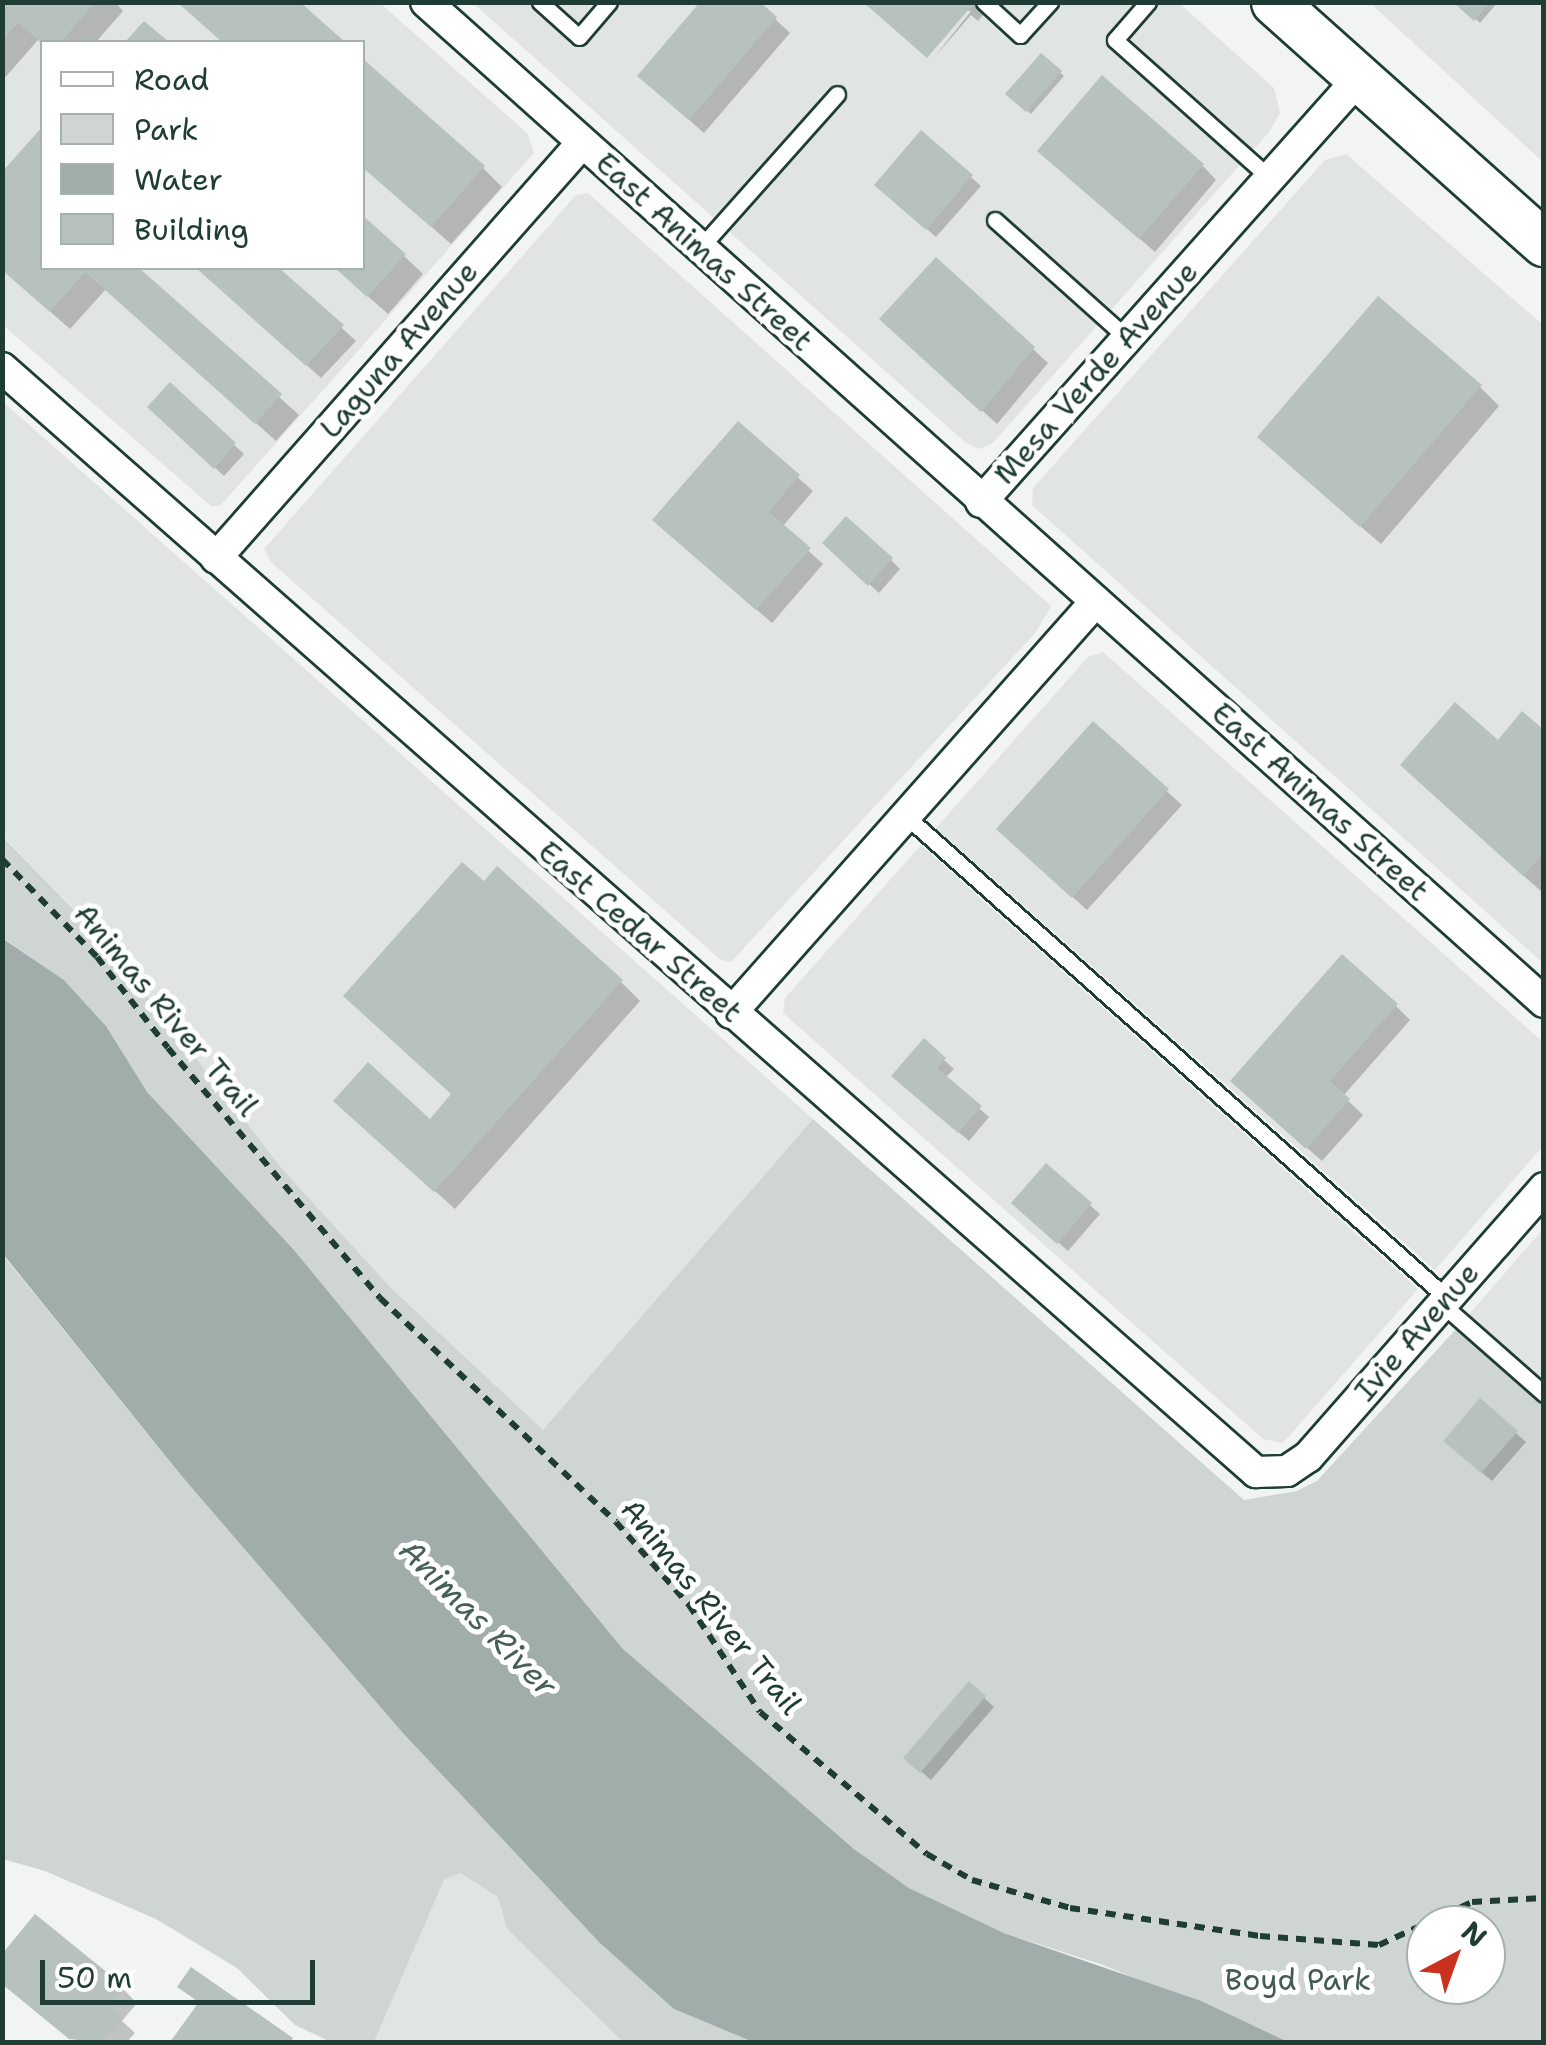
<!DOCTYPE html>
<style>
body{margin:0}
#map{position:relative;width:1546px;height:2045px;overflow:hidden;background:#f2f3f3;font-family:"Shantell Sans",sans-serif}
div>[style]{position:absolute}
.built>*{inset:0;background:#e0e4e3}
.green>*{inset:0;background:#ced5d3}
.water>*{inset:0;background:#a1adaa}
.shadow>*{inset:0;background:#0003}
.building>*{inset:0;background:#b7c1bd}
.path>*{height:6px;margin-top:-3px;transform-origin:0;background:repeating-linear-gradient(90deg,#1f3d34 0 10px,transparent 0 18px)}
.roads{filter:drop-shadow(2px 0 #1f3d34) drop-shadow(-2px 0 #1f3d34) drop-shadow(0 2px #1f3d34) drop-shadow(0 -2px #1f3d34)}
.service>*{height:15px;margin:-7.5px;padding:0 7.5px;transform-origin:7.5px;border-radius:7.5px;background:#fff}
.minor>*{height:30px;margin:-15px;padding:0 15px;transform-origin:15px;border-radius:15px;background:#fff}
.primary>*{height:45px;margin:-22.5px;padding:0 22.5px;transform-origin:22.5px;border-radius:22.5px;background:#fff}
span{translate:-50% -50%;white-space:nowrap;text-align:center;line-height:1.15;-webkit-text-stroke:10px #fff;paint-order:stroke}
.street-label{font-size:30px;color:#1f3d34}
.park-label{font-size:30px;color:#425b54}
.water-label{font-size:32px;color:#465f57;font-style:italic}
.frame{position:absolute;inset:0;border:5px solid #1f3d34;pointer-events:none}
.legend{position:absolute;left:40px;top:40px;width:325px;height:230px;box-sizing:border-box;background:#fff;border:2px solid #a5b1ae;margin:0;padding:12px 18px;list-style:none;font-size:30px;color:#1f3d34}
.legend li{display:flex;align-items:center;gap:20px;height:50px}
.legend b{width:50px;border:2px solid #a5b1ae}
.north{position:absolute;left:1406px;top:1905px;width:100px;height:100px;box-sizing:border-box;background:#fff;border:2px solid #a5b1ae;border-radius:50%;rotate:41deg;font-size:28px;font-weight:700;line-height:40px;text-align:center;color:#1f3d34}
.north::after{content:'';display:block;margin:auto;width:35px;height:45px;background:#c8321e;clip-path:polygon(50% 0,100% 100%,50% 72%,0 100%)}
.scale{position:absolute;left:40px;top:1960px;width:275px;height:45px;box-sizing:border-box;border:5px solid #1f3d34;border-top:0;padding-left:12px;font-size:30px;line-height:35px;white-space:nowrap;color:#1f3d34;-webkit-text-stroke:8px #fff;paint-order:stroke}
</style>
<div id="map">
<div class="built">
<i style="clip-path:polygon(evenodd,3px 3px,380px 3px,528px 134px,534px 153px,220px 506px,211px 506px,3px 325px,3px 3px,42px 42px,362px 42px,362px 268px,42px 268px,42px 42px)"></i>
<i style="clip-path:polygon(473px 3px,1179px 3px,1274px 88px,1280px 113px,1270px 131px,993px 443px,979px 449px,966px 443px)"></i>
<i style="clip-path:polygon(1370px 3px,1543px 3px,1543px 162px,1505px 127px)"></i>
<i style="clip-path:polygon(1346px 154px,1543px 325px,1543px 963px,1032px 505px,1033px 488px,1325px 160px)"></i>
<i style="clip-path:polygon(588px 193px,1051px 606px,1036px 632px,731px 962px,721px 960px,271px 562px,264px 549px,576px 195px)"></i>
<i style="clip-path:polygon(2px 401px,813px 1119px,543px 1431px,391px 1288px,284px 1171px,108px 945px,3px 836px)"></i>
<i style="clip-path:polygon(1103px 652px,1543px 1042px,1543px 1146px,1435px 1270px,936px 828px,1088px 657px)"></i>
<i style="clip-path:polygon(921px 845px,1418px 1289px,1283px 1443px,1263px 1439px,783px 1013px,785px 998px)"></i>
<i style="clip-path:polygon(1543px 1229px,1543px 1387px,1465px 1319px)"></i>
<i style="clip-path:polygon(460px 1873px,498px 1897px,507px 1929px,623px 2042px,374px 2042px,444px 1880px)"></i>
</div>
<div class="green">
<i style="clip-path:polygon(evenodd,2px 836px,108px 945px,284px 1171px,391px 1288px,543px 1430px,813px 1119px,1244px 1500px,1297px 1491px,1317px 1481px,1457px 1328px,1543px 1404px,1543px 2042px,1288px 2042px,1103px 1965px,1004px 1933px,909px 1888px,854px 1849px,623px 1649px,294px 1250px,146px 1092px,106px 1026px,64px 980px,3px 938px,2px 836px,1426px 1925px,1486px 1925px,1486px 1985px,1426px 1985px,1426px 1925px)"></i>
<i style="clip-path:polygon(2px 1254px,180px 1474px,674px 2009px,753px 2042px,623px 2042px,507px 1929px,498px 1897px,460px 1873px,444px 1880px,374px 2042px,331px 2042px,295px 2025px,237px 1968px,156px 1919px,45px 1871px,3px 1859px)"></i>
</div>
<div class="water">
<i style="clip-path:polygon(2px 938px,64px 980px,106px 1026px,147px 1092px,294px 1250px,623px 1649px,854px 1849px,909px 1888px,1004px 1933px,1201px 2001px,1288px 2042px,753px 2042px,674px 2009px,600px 1943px,403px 1733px,180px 1474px,3px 1254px)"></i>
</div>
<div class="shadow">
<i style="clip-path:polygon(2px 2px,115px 2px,123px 11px,96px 42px,42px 44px,38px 40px,2px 81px)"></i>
<i style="clip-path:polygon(178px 2px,296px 2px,341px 42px,223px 42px)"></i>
<i style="clip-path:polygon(757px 2px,790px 33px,704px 133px,655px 90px)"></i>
<i style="clip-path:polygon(866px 2px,994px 2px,978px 21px,971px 15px,932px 60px,971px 11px)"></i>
<i style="clip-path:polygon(1456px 2px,1498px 2px,1480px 23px)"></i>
<i style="clip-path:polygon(1041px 57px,1064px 76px,1031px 114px,1008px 94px)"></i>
<i style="clip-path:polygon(42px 131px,42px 268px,136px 268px,299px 415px,276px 441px,106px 289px,70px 329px,2px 269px,2px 176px)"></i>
<i style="clip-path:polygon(922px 134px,981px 186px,936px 237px,887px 194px)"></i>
<i style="clip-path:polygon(1055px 165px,1202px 165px,1216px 180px,1155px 252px)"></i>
<i style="clip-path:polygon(362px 166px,483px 168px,502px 187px,451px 244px)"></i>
<i style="clip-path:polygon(404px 256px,423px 274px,388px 314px,336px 268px,362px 268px)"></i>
<i style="clip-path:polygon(936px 260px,1048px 363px,997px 424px,897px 333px)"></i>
<i style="clip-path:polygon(198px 268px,276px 268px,356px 341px,321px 378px)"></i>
<i style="clip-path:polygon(170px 386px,244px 454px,224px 476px,151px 407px)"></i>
<i style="clip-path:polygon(1480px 387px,1499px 406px,1381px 544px,1279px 456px)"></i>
<i style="clip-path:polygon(738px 424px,813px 491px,782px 527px,823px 564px,772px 623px,669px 534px)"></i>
<i style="clip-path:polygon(834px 552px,891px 560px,900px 569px,879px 593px)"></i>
<i style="clip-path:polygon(1094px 725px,1182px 805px,1087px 910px,1013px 843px)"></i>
<i style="clip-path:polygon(1544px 733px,1543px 893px,1422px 784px,1499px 743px)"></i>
<i style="clip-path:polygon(621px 982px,640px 1001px,455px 1209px,356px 1120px,430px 1122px,454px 1095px)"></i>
<i style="clip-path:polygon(1396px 1006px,1410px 1020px,1343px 1096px,1363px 1115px,1322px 1161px,1247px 1095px)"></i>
<i style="clip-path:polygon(924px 1042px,954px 1069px,945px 1078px,989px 1117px,969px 1141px,904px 1085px)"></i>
<i style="clip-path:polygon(1046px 1167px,1100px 1214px,1068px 1251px,1024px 1212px)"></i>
<i style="clip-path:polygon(1480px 1401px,1526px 1442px,1492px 1481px,1455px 1450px)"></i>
<i style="clip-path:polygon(970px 1685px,994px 1707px,931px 1780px,916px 1767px)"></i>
<i style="clip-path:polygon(192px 1970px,291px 2040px,294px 2042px,173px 2042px,200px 2004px,180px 1987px)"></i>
<i style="clip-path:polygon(6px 1986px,123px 1989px,137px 2003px,122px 2021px,135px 2033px,127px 2042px,79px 2042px)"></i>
</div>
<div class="building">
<i style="clip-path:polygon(2px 2px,95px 2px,61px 42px,41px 42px,18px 23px,2px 40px)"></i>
<i style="clip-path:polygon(177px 2px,300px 2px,345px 42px,222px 42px)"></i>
<i style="clip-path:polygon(700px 2px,760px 2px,777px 17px,689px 120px,637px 76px)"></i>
<i style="clip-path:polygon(863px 2px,975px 2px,927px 58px)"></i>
<i style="clip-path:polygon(1453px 2px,1491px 2px,1474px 21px)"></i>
<i style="clip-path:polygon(144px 21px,169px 42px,125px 42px)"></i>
<i style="clip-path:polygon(1041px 53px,1062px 71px,1026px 112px,1005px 94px)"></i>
<i style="clip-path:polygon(362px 58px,485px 166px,431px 227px,362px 167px)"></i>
<i style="clip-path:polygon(1102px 75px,1204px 164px,1139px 239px,1037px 151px)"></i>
<i style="clip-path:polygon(42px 127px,42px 268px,139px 268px,282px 394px,255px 424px,85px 272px,50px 312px,2px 270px,2px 172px)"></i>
<i style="clip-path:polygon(921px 130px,973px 175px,926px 230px,874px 185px)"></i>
<i style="clip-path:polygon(362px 215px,406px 254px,367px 297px,335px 268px,362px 268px)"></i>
<i style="clip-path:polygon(936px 257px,1035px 347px,981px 412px,879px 319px)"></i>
<i style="clip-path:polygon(196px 268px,279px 268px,344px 325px,306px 366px)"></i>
<i style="clip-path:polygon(1378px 296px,1482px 385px,1360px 527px,1257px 437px)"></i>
<i style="clip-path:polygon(170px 382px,236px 443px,214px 469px,147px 407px)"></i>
<i style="clip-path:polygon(738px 421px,800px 475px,769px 512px,811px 548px,756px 610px,652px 520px)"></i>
<i style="clip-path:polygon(846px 516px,893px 558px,868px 586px,822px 543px)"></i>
<i style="clip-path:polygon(1455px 702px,1498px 740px,1522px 711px,1544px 730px,1544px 853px,1523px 876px,1400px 765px)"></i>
<i style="clip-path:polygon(1093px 721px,1169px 789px,1072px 898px,996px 829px)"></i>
<i style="clip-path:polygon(462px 862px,484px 881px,497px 866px,623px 980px,434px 1192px,333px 1101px,368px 1062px,430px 1119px,451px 1094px,343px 996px)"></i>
<i style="clip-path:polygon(1342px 954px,1398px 1004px,1330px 1081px,1350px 1099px,1306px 1149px,1230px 1081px)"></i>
<i style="clip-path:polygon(924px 1038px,946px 1058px,937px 1068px,982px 1106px,958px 1133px,891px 1076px)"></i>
<i style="clip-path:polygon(1046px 1163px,1092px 1203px,1057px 1244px,1011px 1203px)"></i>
<i style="clip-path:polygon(1480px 1398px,1518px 1431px,1481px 1473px,1443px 1441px)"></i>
<i style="clip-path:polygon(969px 1681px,986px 1696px,920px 1773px,903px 1758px)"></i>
<i style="clip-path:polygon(35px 1914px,125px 1987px,109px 2006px,122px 2017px,101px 2042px,69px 2039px,2px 1984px,2px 1954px)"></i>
<i style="clip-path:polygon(191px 1967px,293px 2038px,290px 2042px,170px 2042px,199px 2002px,177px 1987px)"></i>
</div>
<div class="path">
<i style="left:2px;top:859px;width:136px;rotate:45.9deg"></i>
<i style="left:97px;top:957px;width:115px;rotate:52deg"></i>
<i style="left:168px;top:1048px;width:328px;rotate:49.7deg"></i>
<i style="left:380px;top:1298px;width:325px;rotate:43.5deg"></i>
<i style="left:616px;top:1522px;width:111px;rotate:48.7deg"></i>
<i style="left:689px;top:1605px;width:128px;rotate:56.4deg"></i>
<i style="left:760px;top:1712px;width:219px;rotate:40.4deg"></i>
<i style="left:927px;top:1854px;width:52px;rotate:30deg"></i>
<i style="left:972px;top:1880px;width:102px;rotate:15.9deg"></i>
<i style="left:1070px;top:1908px;width:192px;rotate:8.4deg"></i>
<i style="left:1260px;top:1936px;width:119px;rotate:4.3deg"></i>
<i style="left:1379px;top:1945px;width:102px;rotate:-24.8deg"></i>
<i style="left:1472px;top:1902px;width:72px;rotate:-3.2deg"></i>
</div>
<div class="roads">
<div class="service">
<i style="left:540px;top:2px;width:52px;rotate:41.9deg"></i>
<i style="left:579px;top:37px;width:46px;rotate:-49.4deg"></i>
<i style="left:984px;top:2px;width:49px;rotate:42.5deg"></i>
<i style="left:1020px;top:35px;width:45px;rotate:-47.7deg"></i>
<i style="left:1148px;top:2px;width:50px;rotate:131deg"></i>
<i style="left:1115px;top:40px;width:208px;rotate:41.7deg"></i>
<i style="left:995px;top:220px;width:177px;rotate:41.8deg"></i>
<i style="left:700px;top:248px;width:206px;rotate:-48.3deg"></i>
<i style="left:906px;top:816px;width:725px;rotate:41.7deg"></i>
<i style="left:1442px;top:1304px;width:136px;rotate:41.4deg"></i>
</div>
<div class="minor">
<i style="left:426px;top:2px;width:1500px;rotate:41.81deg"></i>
<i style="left:2px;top:368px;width:1671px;rotate:41.36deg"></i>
<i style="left:1256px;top:1472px;width:31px;rotate:-2deg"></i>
<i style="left:1287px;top:1471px;width:25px;rotate:-34deg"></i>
<i style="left:1308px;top:1457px;width:358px;rotate:-48.7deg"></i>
<i style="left:981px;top:502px;width:568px;rotate:-48.28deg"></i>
<i style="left:216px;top:558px;width:553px;rotate:-48.59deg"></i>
<i style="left:731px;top:1013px;width:550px;rotate:-48.46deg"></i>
</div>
<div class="primary">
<i style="left:1274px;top:2px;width:362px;rotate:41.8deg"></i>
</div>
</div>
<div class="street-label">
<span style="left:704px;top:252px;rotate:42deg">East Animas Street</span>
<span style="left:399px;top:350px;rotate:-49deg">Laguna Avenue</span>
<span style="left:1096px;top:373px;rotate:-48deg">Mesa Verde Avenue</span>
<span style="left:1320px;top:802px;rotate:42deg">East Animas Street</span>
<span style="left:640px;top:932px;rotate:41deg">East Cedar Street</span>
<span style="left:166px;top:1010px;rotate:50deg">Animas River Trail</span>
<span style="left:1417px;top:1332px;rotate:-49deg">Ivie Avenue</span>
<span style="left:711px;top:1607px;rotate:51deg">Animas River Trail</span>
</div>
<div class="park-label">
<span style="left:1298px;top:1980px">Boyd Park</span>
</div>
<div class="water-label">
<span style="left:478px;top:1618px;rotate:45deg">Animas River</span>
</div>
<div class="frame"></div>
<ul class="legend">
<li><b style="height:12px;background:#fff"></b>Road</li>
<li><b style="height:28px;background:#ced5d3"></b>Park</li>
<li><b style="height:28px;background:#a1adaa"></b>Water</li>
<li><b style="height:28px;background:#b7c1bd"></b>Building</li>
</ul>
<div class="north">N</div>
<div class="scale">50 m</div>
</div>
